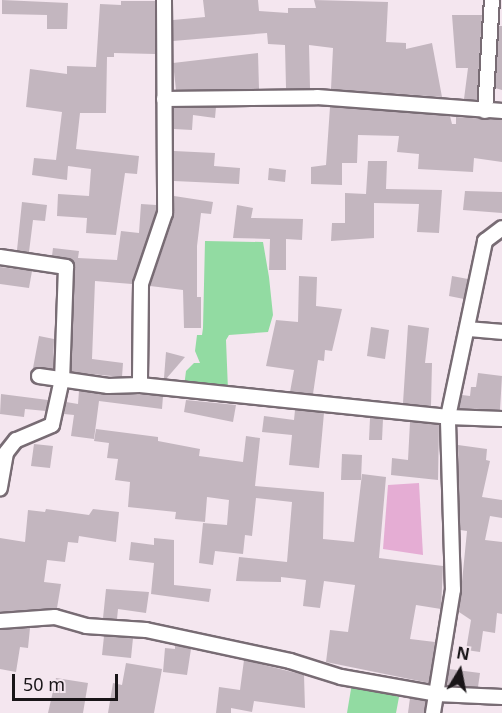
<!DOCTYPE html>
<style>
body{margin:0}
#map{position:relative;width:502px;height:713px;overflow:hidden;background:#f4e6ef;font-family:"Noto Sans",sans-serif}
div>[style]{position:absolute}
.green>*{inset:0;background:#e5add4}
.water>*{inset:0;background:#92dba2}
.building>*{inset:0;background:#c3b6bf}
.roads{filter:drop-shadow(2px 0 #786c74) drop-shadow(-2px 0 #786c74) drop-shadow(0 2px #786c74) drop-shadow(0 -2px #786c74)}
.minor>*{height:14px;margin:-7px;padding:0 7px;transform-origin:7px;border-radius:7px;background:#fff}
span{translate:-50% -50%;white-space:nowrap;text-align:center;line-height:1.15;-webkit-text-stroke:4.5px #f4e6ef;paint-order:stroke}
.north{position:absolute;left:430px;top:641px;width:60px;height:60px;-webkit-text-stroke:4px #f4e6ef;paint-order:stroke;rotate:10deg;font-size:16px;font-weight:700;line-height:24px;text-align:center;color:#191518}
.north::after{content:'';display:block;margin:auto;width:21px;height:27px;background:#191518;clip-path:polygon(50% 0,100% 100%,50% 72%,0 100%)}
.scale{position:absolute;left:12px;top:674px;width:106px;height:27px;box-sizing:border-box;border:3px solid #191518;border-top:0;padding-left:8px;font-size:18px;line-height:21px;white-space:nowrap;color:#191518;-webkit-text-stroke:4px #f4e6ef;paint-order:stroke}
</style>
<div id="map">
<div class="green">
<i style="clip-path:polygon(419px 483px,423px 555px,383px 549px,388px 485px)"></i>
</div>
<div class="water">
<i style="clip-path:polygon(205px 241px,263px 242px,269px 277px,273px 315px,268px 332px,229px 335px,226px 340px,228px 390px,184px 387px,186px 371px,194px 363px,200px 363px,195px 351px,197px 335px,202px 335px,203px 328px)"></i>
<i style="clip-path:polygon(352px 683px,399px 697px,396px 713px,347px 713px)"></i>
</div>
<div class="building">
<i style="clip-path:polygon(2px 0,68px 3px,67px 29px,47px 29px,47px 15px,2px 14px)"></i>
<i style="clip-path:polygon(203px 0,258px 0,259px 11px,288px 13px,288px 8px,316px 8px,314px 0,388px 2px,386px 42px,406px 43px,406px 49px,432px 43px,442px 97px,331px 89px,333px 48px,309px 45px,310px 88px,286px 88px,285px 45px,268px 44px,267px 33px,173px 41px,173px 20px,205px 17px)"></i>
<i style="clip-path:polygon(121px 1px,155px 1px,155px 54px,114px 53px,114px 57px,107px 57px,106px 113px,80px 113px,76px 149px,139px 156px,137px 174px,125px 173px,116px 235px,86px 233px,87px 218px,57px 216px,58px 194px,89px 196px,91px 169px,68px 166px,67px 180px,32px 175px,34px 158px,56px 160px,62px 112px,26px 107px,30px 69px,67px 74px,67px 66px,96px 67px,100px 4px,121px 5px)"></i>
<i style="clip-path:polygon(452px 15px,482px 15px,477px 100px,464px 99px,468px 68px,456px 68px)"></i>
<i style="clip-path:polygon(499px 26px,502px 26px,502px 90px,495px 88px)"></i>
<i style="clip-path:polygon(258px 53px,259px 89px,176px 90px,173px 63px)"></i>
<i style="clip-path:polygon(216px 107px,215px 118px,193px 115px,192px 130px,174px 129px,174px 108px)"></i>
<i style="clip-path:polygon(330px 107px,450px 116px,452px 124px,456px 124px,456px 117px,502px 120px,502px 162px,474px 158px,473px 172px,418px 169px,419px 154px,397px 152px,399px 136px,358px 135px,357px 163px,342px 163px,342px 185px,311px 184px,311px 167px,326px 165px)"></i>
<i style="clip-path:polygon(174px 151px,215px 153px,214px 166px,240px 168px,239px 184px,174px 181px)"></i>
<i style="clip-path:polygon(368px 161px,387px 161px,386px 189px,442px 190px,439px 233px,417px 232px,419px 204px,374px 203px,374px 238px,331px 241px,332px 223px,345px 223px,345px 193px,366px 194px)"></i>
<i style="clip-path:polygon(269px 168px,286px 170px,285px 182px,268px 180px)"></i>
<i style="clip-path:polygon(465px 191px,502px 192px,502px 213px,463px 210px)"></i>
<i style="clip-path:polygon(174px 196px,213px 202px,211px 214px,201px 213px,197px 246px,197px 297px,201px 297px,201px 328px,184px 328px,183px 290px,150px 286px,174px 216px)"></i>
<i style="clip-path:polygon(22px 202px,47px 205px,45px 221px,33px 220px,29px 252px,17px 250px)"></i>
<i style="clip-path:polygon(141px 204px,156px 205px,156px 212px,132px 284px,95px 281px,92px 359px,123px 363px,122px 377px,71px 372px,75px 267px,71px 259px,52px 256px,53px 248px,79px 251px,78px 258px,117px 260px,121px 231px,139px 233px)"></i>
<i style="clip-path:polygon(237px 205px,253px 208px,251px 218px,303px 219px,302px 240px,286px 239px,286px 270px,269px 270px,270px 239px,233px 238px)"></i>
<i style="clip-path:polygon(0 267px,32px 271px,29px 288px,0 284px)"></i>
<i style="clip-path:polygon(299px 276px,317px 277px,316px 306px,342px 309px,332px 351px,325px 350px,324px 361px,318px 360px,313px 394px,290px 392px,294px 370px,266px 366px,276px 320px,298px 322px)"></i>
<i style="clip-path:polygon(452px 276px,468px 279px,464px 299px,449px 296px)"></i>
<i style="clip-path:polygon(408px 325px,429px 328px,425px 363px,432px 363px,431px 406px,403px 403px)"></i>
<i style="clip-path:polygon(371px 327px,389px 330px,385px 359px,367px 356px)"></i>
<i style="clip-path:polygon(39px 336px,54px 339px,53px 369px,33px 368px)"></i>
<i style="clip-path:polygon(166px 352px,185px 357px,166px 379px,164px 378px)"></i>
<i style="clip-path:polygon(478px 373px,502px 376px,500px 410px,459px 408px,462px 395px,470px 396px,471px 387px,476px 387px)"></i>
<i style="clip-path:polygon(79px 391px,163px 396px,162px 409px,99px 401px,94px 439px,71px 436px,74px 415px,64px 414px,66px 402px,78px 404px)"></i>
<i style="clip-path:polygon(1px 394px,48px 400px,46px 411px,25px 409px,24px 417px,0 414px)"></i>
<i style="clip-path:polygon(186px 400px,236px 405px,233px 422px,184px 412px)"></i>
<i style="clip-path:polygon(295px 410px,324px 413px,319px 468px,289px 465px,292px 435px,262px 432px,264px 416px,294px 420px)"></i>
<i style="clip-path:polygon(370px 418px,383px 419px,382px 440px,369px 440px)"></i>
<i style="clip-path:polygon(410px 422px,439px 425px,438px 480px,391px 475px,392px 458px,408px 460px)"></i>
<i style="clip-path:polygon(96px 429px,158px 437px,158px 441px,200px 449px,199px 456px,243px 462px,246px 436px,260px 438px,255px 486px,324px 492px,323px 539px,354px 542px,362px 474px,386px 477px,379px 558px,443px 566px,441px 609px,416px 605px,410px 639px,435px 642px,429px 683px,326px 662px,330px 630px,348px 632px,355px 585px,324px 581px,320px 608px,303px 606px,306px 580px,281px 577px,281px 582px,236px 581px,239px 557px,287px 562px,292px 502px,256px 498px,252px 536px,245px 535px,243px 554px,215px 551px,213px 565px,199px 563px,203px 523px,227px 525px,229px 500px,207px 497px,205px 522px,175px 519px,176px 512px,128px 507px,130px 482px,115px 480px,118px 459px,107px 458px,109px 443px,94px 441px)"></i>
<i style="clip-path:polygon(34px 444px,53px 446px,50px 468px,31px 466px)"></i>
<i style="clip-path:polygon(458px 445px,487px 449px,486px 460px,490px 461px,482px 497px,502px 500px,502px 518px,490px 516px,485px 540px,502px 542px,502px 614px,497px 613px,495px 633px,483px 631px,480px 652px,466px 650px,471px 620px,459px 612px,467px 531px,460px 530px)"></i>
<i style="clip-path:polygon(342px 454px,362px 455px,361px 480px,341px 480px)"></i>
<i style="clip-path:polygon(46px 509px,89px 515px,93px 509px,119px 512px,116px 542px,79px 536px,78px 543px,68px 542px,65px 562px,47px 560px,44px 582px,61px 584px,57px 608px,0 612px,0 538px,25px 542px,28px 510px,45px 512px)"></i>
<i style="clip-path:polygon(154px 538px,174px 540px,174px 585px,211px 589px,209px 602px,151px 594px,154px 563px,129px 560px,131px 542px,154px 545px)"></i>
<i style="clip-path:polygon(106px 589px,149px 592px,146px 613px,118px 609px,117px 619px,103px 618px)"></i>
<i style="clip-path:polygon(30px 628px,28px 648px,20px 647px,16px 672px,0 669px,0 630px)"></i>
<i style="clip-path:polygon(104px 636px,133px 638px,131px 658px,102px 655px)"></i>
<i style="clip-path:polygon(175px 645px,191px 649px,187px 675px,163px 672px,165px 648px,175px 649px)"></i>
<i style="clip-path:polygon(244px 660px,304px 675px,305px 708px,254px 701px,252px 712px,231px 708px,231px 713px,216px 713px,219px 687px,240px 690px)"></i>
<i style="clip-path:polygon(126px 663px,162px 669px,154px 713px,108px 713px,113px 683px,122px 685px)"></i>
<i style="clip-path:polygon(449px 669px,480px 673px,478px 687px,447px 685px)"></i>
<i style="clip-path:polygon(56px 678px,88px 683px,83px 713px,48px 713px)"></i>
<i style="clip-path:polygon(410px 698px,426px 701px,424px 713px,408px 713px)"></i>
</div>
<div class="roads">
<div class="minor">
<i style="left:164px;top:0;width:213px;rotate:89.7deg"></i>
<i style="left:165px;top:213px;width:75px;rotate:108.7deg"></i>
<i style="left:141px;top:284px;width:101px;rotate:90.6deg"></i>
<i style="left:140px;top:385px;width:310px;rotate:5.9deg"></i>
<i style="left:448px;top:417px;width:54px;rotate:2.1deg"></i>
<i style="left:164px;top:99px;width:153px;rotate:-0.7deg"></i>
<i style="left:317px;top:97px;width:186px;rotate:4.3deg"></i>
<i style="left:485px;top:111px;width:111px;rotate:-86.4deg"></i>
<i style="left:0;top:257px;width:67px;rotate:8.6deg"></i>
<i style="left:66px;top:267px;width:112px;rotate:92deg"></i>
<i style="left:62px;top:379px;width:47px;rotate:102.3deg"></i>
<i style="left:52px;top:425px;width:39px;rotate:157deg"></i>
<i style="left:16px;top:440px;width:16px;rotate:128deg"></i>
<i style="left:6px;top:453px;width:36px;rotate:100deg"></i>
<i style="left:468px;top:329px;width:34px;rotate:5deg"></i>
<i style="left:39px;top:376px;width:70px;rotate:8.2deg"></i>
<i style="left:108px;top:386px;width:32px;rotate:-2deg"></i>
<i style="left:0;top:621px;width:55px;rotate:-4.2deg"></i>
<i style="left:55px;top:617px;width:32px;rotate:16deg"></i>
<i style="left:86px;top:626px;width:60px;rotate:3.8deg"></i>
<i style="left:146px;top:630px;width:147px;rotate:12.1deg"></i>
<i style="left:290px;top:661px;width:53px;rotate:17.4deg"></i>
<i style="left:341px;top:677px;width:97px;rotate:10deg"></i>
<i style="left:437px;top:694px;width:65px;rotate:2.6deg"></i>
<i style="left:433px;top:713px;width:125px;rotate:-80.8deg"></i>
<i style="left:453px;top:590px;width:173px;rotate:-91.7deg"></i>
<i style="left:448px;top:417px;width:180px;rotate:-78.1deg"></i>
<i style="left:485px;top:241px;width:21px;rotate:-37deg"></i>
</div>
</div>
<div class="north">N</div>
<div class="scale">50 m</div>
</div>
